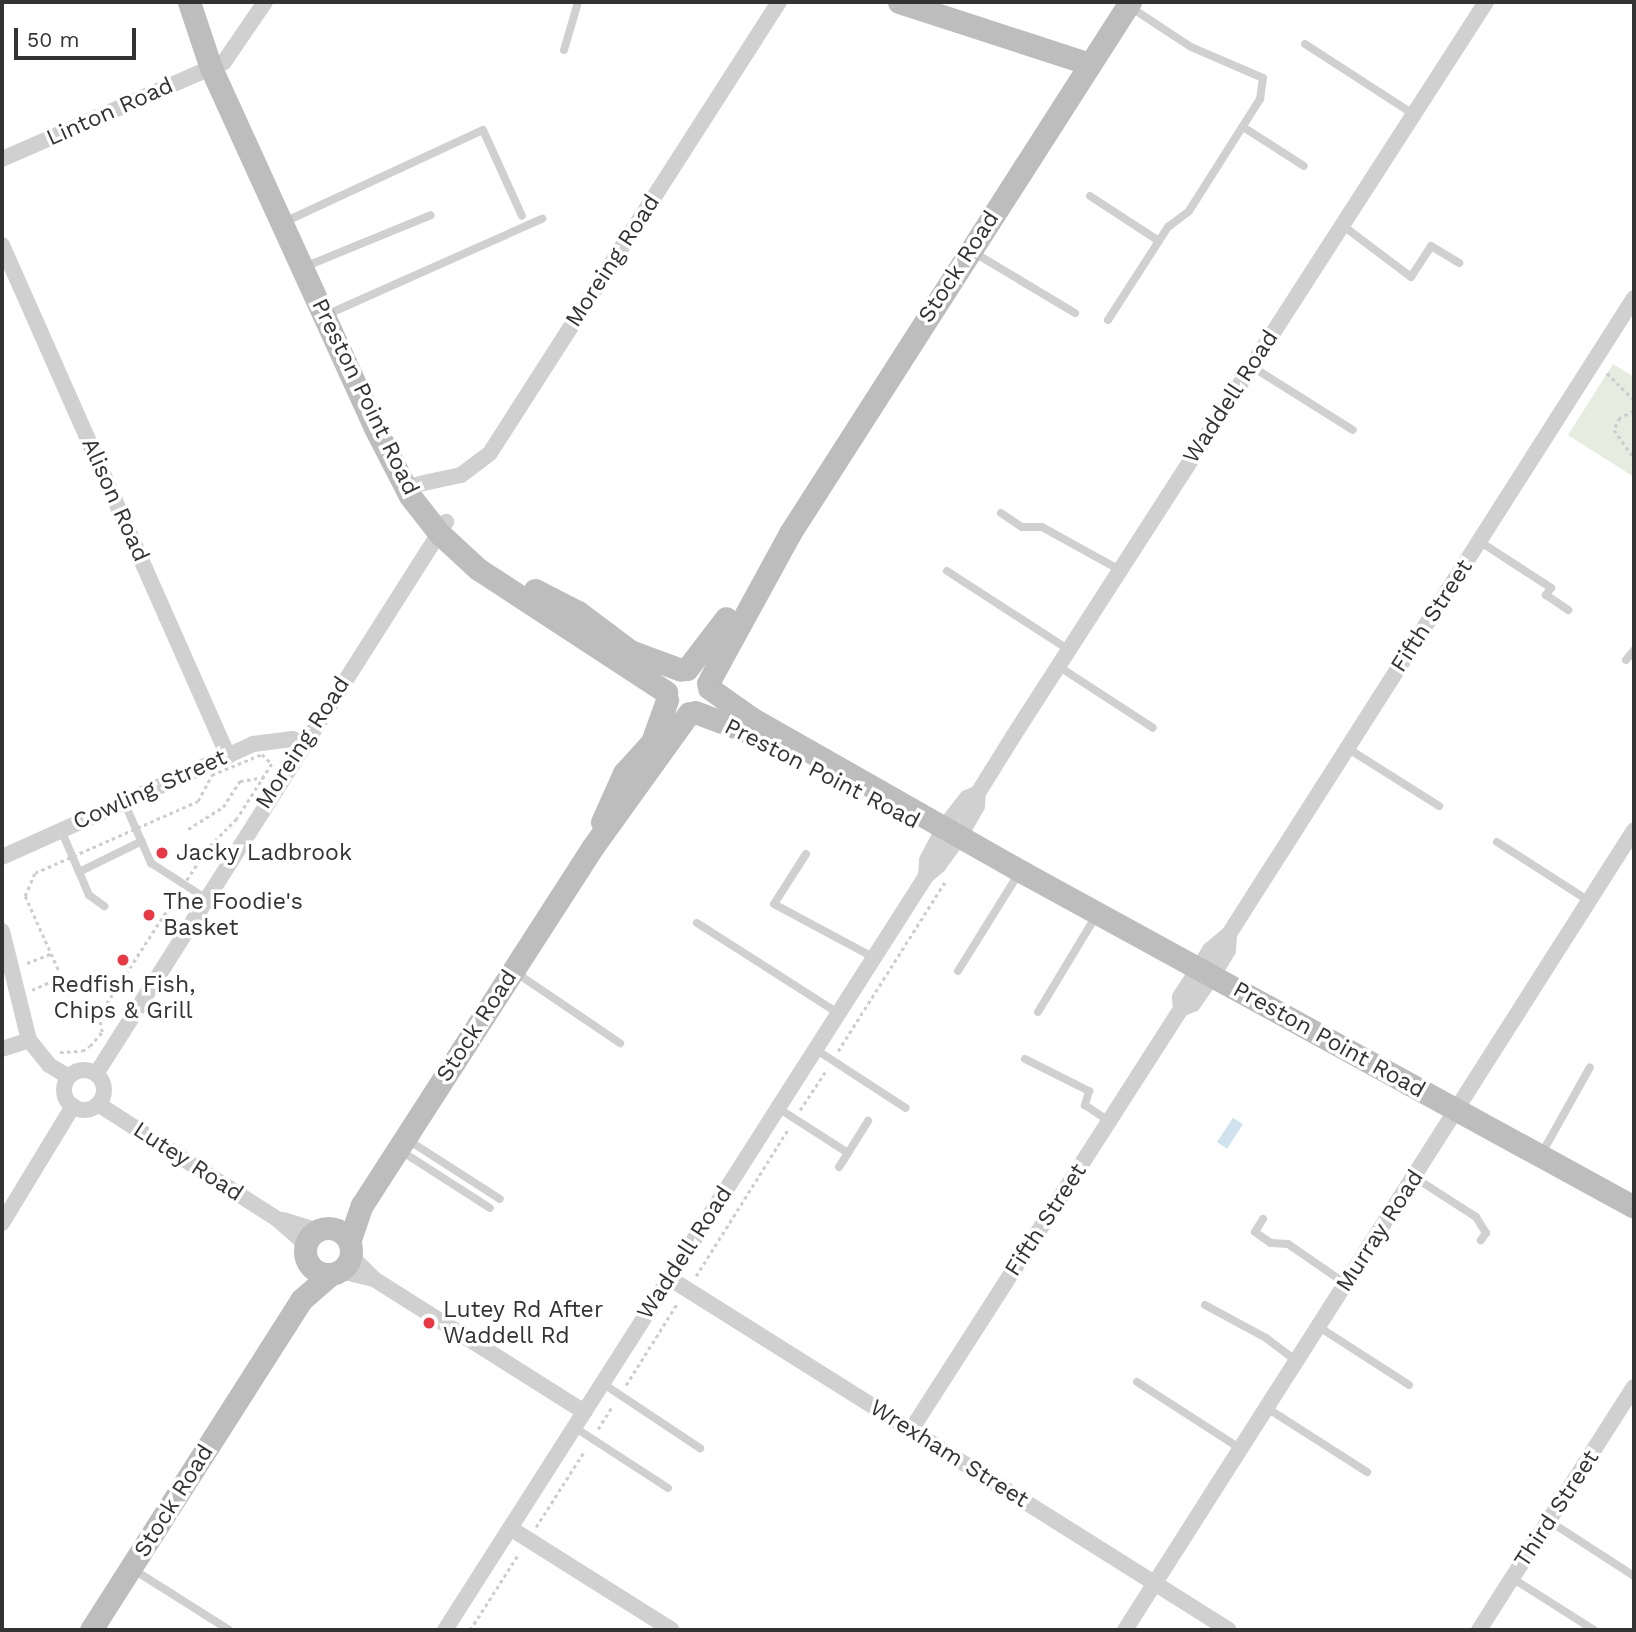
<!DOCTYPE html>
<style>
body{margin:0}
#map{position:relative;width:1636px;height:1632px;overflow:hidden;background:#fff;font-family:"Work Sans",sans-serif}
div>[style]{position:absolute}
.green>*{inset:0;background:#e6ecdf}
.water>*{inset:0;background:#cfe2ee}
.path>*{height:2.5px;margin-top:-1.25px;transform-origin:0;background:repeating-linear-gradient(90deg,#cdcdcd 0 3.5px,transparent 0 7px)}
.lane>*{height:8px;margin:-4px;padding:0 4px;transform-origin:4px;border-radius:4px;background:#d0d0d0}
.street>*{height:16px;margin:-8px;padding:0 8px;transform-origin:8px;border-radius:8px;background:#d0d0d0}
.street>.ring{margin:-8px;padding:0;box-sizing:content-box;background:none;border:16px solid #d0d0d0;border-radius:50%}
.secondary>*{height:23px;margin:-11.5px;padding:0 11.5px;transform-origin:11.5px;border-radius:11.5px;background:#bdbdbd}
.secondary>.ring{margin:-11.5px;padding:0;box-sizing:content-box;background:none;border:23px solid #bdbdbd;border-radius:50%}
.dots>*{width:19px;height:19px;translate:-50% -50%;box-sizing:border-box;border:4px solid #fff;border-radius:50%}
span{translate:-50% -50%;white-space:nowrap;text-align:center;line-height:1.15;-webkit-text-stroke:7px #fff;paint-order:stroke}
.street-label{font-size:23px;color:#333}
.poi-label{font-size:23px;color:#333}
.left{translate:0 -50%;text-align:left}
.frame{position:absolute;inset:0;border:4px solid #333;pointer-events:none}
.scale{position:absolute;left:14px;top:28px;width:122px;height:32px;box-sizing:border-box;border:4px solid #333;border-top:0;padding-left:9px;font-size:21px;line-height:24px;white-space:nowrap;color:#333;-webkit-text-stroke:5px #fff;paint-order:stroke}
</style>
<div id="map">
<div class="green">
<i style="clip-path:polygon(1613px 364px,1634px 377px,1634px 477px,1568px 435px)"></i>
</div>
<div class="water">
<i style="clip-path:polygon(1233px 1118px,1243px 1124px,1227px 1149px,1217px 1142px)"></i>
</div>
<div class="path">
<i style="left:1607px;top:373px;width:38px;rotate:45deg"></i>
<i style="left:1634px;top:411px;width:16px;rotate:153deg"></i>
<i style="left:1620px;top:418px;width:13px;rotate:117deg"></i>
<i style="left:1614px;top:430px;width:34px;rotate:54deg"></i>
<i style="left:262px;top:754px;width:14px;rotate:45deg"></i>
<i style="left:272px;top:764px;width:65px;rotate:122.5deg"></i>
<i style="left:237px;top:819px;width:41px;rotate:135deg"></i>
<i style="left:208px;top:848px;width:200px;rotate:123deg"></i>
<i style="left:99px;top:1016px;width:25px;rotate:-162deg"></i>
<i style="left:75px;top:1008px;width:123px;rotate:-114.1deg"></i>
<i style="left:25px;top:896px;width:25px;rotate:-67deg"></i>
<i style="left:35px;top:873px;width:178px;rotate:-23.8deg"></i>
<i style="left:198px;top:801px;width:30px;rotate:-62deg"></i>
<i style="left:212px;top:775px;width:54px;rotate:-22.8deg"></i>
<i style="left:188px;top:829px;width:41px;rotate:-32.2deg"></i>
<i style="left:223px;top:807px;width:31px;rotate:-57deg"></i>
<i style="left:240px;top:781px;width:24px;rotate:-9deg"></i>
<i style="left:27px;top:963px;width:25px;rotate:-21deg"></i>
<i style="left:32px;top:990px;width:32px;rotate:-24deg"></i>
<i style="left:838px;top:1051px;width:200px;rotate:-57.7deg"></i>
<i style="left:60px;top:1052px;width:22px;rotate:-3deg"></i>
<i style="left:82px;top:1051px;width:9px;rotate:-32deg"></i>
<i style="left:90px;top:1046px;width:18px;rotate:-49deg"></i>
<i style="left:102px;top:1032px;width:16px;rotate:-101deg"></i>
<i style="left:800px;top:1110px;width:49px;rotate:-56.6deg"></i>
<i style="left:696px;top:1276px;width:175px;rotate:-57.9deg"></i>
<i style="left:626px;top:1385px;width:98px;rotate:-57.9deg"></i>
<i style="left:598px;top:1429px;width:28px;rotate:-58deg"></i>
<i style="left:536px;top:1527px;width:91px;rotate:-57.5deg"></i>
<i style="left:470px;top:1630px;width:91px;rotate:-57.5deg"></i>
</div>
<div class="lane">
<i style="left:1305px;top:44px;width:129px;rotate:32.9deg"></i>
<i style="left:564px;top:50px;width:50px;rotate:-73.7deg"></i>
<i style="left:1243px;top:127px;width:72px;rotate:32.6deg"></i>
<i style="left:1090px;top:196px;width:82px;rotate:33.1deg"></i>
<i style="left:293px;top:218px;width:209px;rotate:-24.9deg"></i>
<i style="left:483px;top:130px;width:94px;rotate:65.6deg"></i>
<i style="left:1342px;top:225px;width:86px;rotate:37deg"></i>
<i style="left:1411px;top:277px;width:37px;rotate:-57deg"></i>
<i style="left:1431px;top:246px;width:33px;rotate:31deg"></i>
<i style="left:973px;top:252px;width:119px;rotate:30.9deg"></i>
<i style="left:314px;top:263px;width:126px;rotate:-22.3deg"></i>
<i style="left:335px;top:311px;width:227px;rotate:-24deg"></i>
<i style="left:1108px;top:320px;width:111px;rotate:-57.2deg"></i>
<i style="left:1168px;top:227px;width:26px;rotate:-37deg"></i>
<i style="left:1189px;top:211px;width:133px;rotate:-57.6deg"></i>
<i style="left:1260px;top:99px;width:21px;rotate:-82deg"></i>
<i style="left:1263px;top:78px;width:78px;rotate:-156.7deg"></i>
<i style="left:1191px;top:47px;width:73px;rotate:-146.7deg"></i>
<i style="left:1251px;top:366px;width:120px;rotate:32.1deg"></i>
<i style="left:1001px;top:513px;width:25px;rotate:34deg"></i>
<i style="left:1022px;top:527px;width:20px"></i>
<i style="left:1042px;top:527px;width:89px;rotate:28.9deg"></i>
<i style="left:1479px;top:541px;width:86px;rotate:33.1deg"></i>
<i style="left:1551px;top:588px;width:9px;rotate:126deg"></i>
<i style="left:1546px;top:595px;width:27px;rotate:34deg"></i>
<i style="left:947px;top:571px;width:145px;rotate:32.9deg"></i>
<i style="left:1626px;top:660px;width:13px;rotate:-51deg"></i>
<i style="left:1058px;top:666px;width:113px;rotate:33.1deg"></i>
<i style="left:1347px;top:748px;width:109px;rotate:32.2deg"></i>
<i style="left:124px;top:802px;width:67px;rotate:66.1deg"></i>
<i style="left:151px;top:863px;width:64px;rotate:32.9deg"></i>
<i style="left:61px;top:830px;width:71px;rotate:66.7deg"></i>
<i style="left:89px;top:895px;width:19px;rotate:36deg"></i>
<i style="left:1497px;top:842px;width:109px;rotate:32.7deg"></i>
<i style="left:806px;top:854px;width:59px;rotate:122.6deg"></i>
<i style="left:774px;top:904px;width:112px;rotate:28.2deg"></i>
<i style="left:79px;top:872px;width:70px;rotate:-26.2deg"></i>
<i style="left:697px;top:923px;width:167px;rotate:32.6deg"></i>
<i style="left:958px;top:971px;width:115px;rotate:-58.1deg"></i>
<i style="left:515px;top:972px;width:127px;rotate:34.1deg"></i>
<i style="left:1038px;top:1012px;width:112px;rotate:-58.9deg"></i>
<i style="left:815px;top:1049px;width:108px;rotate:33deg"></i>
<i style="left:1025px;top:1059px;width:72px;rotate:26.6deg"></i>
<i style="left:1089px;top:1091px;width:15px;rotate:106deg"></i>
<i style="left:1085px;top:1105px;width:29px;rotate:34deg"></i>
<i style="left:778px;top:1108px;width:83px;rotate:32.7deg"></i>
<i style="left:848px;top:1153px;width:38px;rotate:-58deg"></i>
<i style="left:408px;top:1140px;width:109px;rotate:32.7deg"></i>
<i style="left:398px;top:1149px;width:109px;rotate:32.7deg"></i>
<i style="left:1542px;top:1153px;width:98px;rotate:-60.8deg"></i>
<i style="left:839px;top:1167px;width:17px;rotate:-57deg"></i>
<i style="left:1414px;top:1177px;width:74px;rotate:32.8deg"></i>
<i style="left:1476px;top:1217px;width:19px;rotate:58deg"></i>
<i style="left:1486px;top:1233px;width:9px;rotate:126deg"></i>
<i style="left:1263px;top:1219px;width:15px;rotate:122deg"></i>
<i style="left:1255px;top:1232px;width:19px;rotate:35deg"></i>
<i style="left:1271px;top:1243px;width:17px;rotate:3deg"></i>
<i style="left:1288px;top:1244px;width:70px;rotate:34.6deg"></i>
<i style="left:1205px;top:1305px;width:69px;rotate:28.4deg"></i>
<i style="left:1266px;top:1338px;width:39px;rotate:37deg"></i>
<i style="left:1319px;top:1327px;width:107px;rotate:32.8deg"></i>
<i style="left:1137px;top:1382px;width:124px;rotate:32.8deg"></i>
<i style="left:602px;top:1383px;width:118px;rotate:33.6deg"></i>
<i style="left:1267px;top:1408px;width:119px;rotate:32.6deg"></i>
<i style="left:574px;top:1427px;width:112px;rotate:33deg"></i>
<i style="left:1549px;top:1521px;width:101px;rotate:32.9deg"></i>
<i style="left:131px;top:1568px;width:116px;rotate:32.3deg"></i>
<i style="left:1512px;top:1578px;width:97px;rotate:32.4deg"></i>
</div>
<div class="street">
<i style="left:2px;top:159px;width:242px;rotate:-23.6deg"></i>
<i style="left:224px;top:62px;width:73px;rotate:-55.7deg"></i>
<i style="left:2px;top:245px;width:559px;rotate:66.14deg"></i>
<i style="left:419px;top:484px;width:43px;rotate:-12.1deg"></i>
<i style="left:461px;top:475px;width:36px;rotate:-37deg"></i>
<i style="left:490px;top:453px;width:536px;rotate:-57.35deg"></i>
<i style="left:2px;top:857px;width:275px;rotate:-24.2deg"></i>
<i style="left:253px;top:744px;width:40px;rotate:-7.1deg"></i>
<i style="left:293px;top:739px;width:10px;rotate:29deg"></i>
<i style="left:926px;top:876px;width:16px;rotate:-86deg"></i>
<i style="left:927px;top:860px;width:38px;rotate:-62deg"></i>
<i style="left:945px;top:826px;width:36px;rotate:-52deg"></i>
<i style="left:967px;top:798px;width:12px;rotate:-24deg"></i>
<i style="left:2px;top:931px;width:112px;rotate:76.1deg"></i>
<i style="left:29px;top:1040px;width:32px;rotate:51deg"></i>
<i style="left:49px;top:1065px;width:23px;rotate:31deg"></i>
<i style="left:1181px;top:1009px;width:12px;rotate:-95deg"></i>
<i style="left:1180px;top:997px;width:56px;rotate:-57.4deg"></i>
<i style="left:1210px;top:950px;width:25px;rotate:-40deg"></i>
<i style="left:1229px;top:934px;width:754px;rotate:-57.51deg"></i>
<i style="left:2px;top:1049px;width:28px;rotate:-18deg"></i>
<i class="ring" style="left:64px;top:1070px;width:24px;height:24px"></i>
<i style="left:96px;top:1074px;width:654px;rotate:-57.62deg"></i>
<i style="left:98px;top:1104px;width:213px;rotate:32.7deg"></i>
<i style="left:277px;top:1219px;width:38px;rotate:41deg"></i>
<i style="left:283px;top:1220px;width:37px;rotate:17deg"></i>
<i style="left:2px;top:1223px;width:137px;rotate:-58.7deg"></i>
<i style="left:350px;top:1255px;width:34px;rotate:45deg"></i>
<i style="left:374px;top:1279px;width:249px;rotate:32.3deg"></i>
<i style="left:340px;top:1271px;width:35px;rotate:13deg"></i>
<i style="left:669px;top:1278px;width:661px;rotate:32.15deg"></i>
<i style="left:911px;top:1430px;width:500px;rotate:-57.33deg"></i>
<i style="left:1181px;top:1009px;width:13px;rotate:-23deg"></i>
<i style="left:1193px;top:1004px;width:33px;rotate:-55deg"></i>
<i style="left:1212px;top:977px;width:31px;rotate:-59deg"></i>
<i style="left:1228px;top:950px;width:16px;rotate:-86deg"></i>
<i style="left:510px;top:1528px;width:191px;rotate:32.2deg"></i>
<i style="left:445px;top:1630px;width:894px;rotate:-57.46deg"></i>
<i style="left:926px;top:876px;width:16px;rotate:-40deg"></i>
<i style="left:938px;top:866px;width:39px;rotate:-54deg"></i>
<i style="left:961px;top:834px;width:32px;rotate:-60deg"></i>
<i style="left:977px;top:806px;width:13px;rotate:-86deg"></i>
<i style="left:978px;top:793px;width:68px;rotate:-58.2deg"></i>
<i style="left:1014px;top:735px;width:872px;rotate:-57.22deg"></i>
<i style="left:1125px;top:1630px;width:948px;rotate:-57.53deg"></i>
<i style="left:1479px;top:1630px;width:288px;rotate:-57.5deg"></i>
</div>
<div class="secondary">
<i style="left:189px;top:2px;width:70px;rotate:71.6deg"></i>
<i style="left:211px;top:68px;width:396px;rotate:65.5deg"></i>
<i style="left:375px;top:428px;width:76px;rotate:62.8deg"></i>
<i style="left:410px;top:496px;width:47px;rotate:51.9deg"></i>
<i style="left:439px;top:533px;width:53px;rotate:42.7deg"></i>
<i style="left:478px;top:569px;width:225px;rotate:33.2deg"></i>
<i style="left:899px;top:2px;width:201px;rotate:18deg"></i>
<i style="left:535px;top:590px;width:48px;rotate:27.1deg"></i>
<i style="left:578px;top:612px;width:65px;rotate:36.9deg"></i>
<i style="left:630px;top:651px;width:54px;rotate:20.4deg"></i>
<i style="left:687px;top:669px;width:64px;rotate:-52.6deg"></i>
<i style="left:708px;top:683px;width:171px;rotate:-61.3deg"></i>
<i style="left:790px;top:533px;width:631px;rotate:-57.37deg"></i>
<i style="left:709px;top:688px;width:52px;rotate:35.5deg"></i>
<i style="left:751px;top:718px;width:314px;rotate:29.6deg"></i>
<i style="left:1024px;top:873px;width:695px;rotate:28.7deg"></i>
<i style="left:695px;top:712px;width:71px;rotate:20.7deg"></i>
<i style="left:602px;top:822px;width:54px;rotate:-65.8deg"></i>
<i style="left:624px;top:773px;width:42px;rotate:-47.9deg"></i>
<i style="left:652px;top:742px;width:45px;rotate:-70.3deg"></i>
<i class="ring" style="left:305px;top:1228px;width:23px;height:23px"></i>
<i style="left:349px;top:1242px;width:39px;rotate:-71deg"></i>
<i style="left:362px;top:1205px;width:425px;rotate:-57.2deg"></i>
<i style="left:592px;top:848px;width:166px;rotate:-54.3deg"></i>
<i style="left:91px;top:1630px;width:391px;rotate:-57.5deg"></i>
<i style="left:301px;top:1300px;width:40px;rotate:-41deg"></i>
</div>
<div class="dots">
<i style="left:162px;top:853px;background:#e63946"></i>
<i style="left:149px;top:915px;background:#e63946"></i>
<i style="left:123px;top:960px;background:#e63946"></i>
<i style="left:429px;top:1323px;background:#e63946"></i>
</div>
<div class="street-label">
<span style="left:110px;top:112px;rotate:-24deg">Linton Road</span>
<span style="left:613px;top:261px;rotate:-57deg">Moreing Road</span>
<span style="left:959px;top:267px;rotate:-57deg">Stock Road</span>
<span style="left:365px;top:397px;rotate:64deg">Preston Point Road</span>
<span style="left:1231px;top:397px;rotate:-57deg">Waddell Road</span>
<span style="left:115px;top:500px;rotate:66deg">Alison Road</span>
<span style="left:1432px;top:616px;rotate:-57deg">Fifth Street</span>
<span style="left:303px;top:743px;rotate:-57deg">Moreing Road</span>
<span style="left:822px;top:774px;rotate:27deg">Preston Point Road</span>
<span style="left:150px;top:790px;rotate:-24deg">Cowling Street</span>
<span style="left:477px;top:1026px;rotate:-57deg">Stock Road</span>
<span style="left:1329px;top:1040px;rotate:29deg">Preston Point Road</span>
<span style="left:188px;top:1162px;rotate:33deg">Lutey Road</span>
<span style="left:1046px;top:1220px;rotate:-57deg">Fifth Street</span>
<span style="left:1380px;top:1231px;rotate:-57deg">Murray Road</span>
<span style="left:685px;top:1253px;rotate:-57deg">Waddell Road</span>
<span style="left:949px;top:1454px;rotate:32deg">Wrexham Street</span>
<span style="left:174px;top:1501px;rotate:-58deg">Stock Road</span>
<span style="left:1557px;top:1509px;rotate:-57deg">Third Street</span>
</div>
<div class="poi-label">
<span class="left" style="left:176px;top:853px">Jacky Ladbrook</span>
<span class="left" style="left:163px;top:915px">The Foodie's<br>Basket</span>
<span style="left:123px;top:998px">Redfish Fish,<br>Chips &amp; Grill</span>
<span class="left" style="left:443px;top:1323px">Lutey Rd After<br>Waddell Rd</span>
</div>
<div class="frame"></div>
<div class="scale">50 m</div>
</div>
